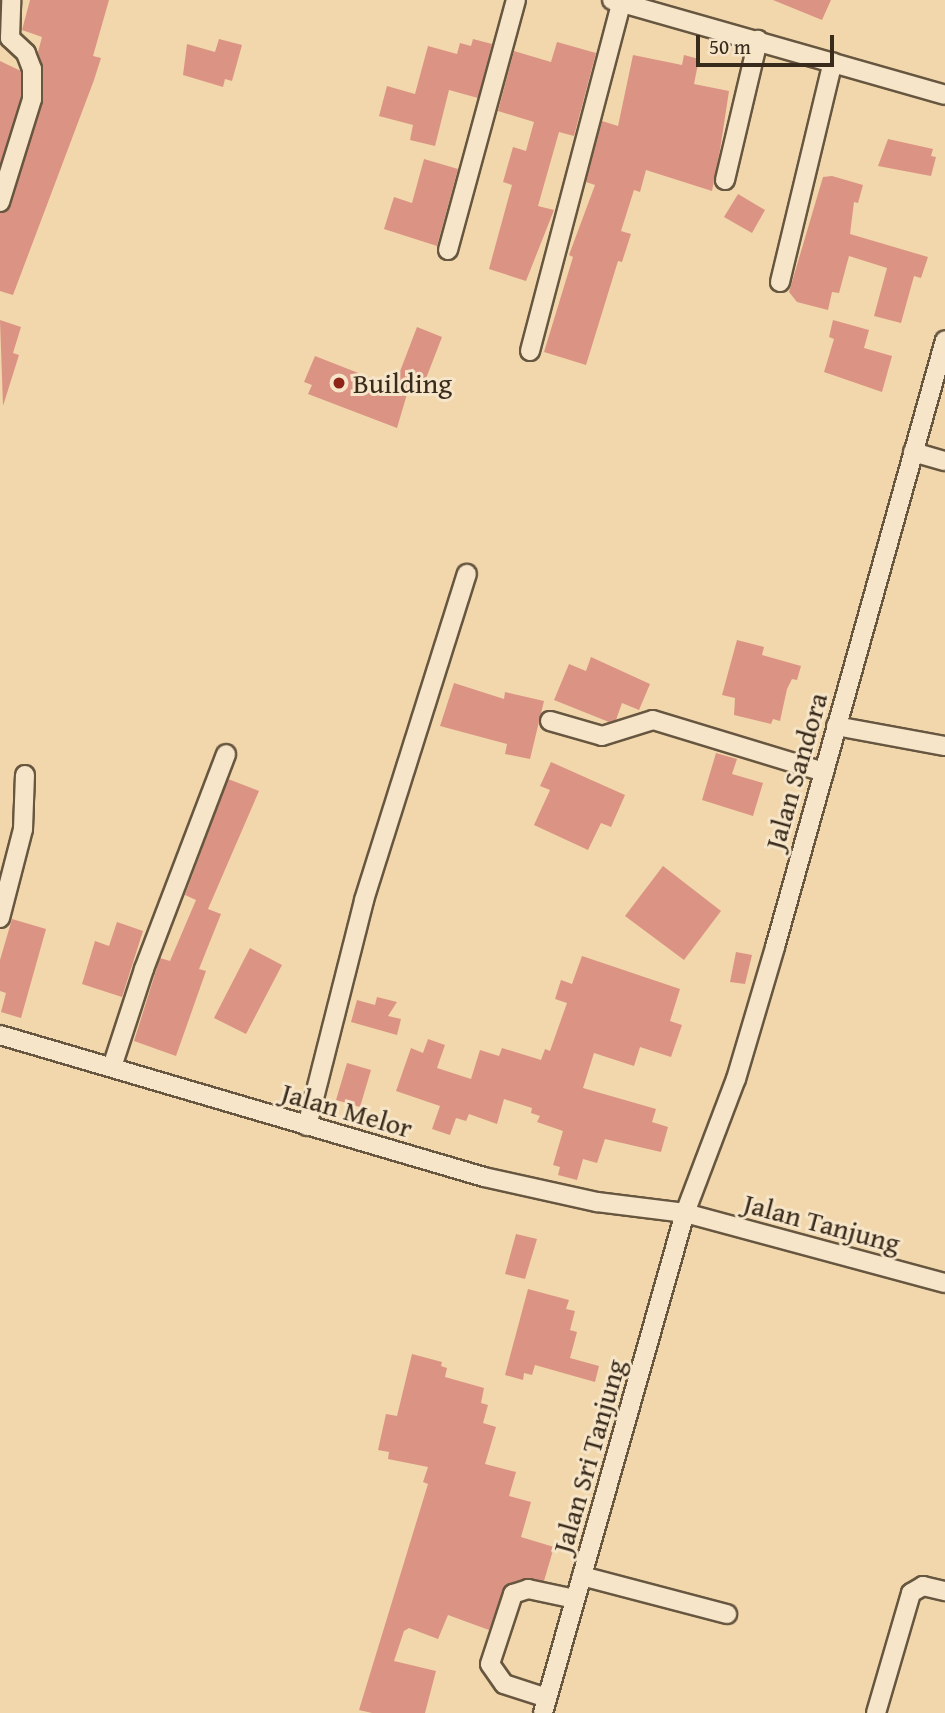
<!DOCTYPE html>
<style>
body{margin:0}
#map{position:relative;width:945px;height:1713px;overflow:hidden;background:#f1d7ab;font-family:"Gentium Book Plus",serif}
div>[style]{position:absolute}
.building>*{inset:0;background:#db9484}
.roads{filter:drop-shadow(2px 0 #675640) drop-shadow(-2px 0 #675640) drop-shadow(0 2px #675640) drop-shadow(0 -2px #675640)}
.street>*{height:18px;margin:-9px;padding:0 9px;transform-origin:9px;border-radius:9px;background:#f6e5c8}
.dots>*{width:19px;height:19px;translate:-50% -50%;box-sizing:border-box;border:4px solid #f6e5c8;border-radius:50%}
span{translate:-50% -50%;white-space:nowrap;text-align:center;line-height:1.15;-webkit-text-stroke:6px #f6e5c8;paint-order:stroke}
.poi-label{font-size:28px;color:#392b1c}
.left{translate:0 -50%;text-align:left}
.street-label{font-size:28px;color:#392b1c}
.scale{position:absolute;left:696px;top:35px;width:138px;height:32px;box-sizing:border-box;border:4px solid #392b1c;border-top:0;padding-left:9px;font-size:21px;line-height:24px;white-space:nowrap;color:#392b1c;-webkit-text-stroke:5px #f6e5c8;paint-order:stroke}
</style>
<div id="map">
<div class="building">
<i style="clip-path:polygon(30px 0,109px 0,93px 56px,101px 58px,94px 80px,13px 295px,0 291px,0 213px,11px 205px,43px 99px,43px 69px,38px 52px,42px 37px,22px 30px)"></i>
<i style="clip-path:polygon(773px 0,831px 0,822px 20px)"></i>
<i style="clip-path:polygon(219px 39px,242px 45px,232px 81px,225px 79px,223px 87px,183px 75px,187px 44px,215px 52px)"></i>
<i style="clip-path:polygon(473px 39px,492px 44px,478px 98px,449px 90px,435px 146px,410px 140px,413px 125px,379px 116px,387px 86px,415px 94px,428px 46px,457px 54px,460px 43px,471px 46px)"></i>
<i style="clip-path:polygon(557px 42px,596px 53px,574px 136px,559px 132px,538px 206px,554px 210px,526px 281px,489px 269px,512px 185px,503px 182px,513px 147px,526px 151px,534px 122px,498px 111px,514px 51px,551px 62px)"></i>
<i style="clip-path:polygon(633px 55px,682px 65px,684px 55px,699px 59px,694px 84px,729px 91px,720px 150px,712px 191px,646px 170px,640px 192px,634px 190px,621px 231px,631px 234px,622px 262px,618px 261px,586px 365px,544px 352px,573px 257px,569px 255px,595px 185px,586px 182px,602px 121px,618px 126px)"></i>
<i style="clip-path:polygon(0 61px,21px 71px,21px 97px,0 164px)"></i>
<i style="clip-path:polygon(888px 139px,933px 149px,931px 156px,936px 157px,931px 176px,878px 166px)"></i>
<i style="clip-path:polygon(424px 159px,458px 169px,437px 246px,384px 229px,394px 197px,412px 203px)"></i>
<i style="clip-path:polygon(832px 176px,863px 185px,858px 203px,854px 202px,850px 234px,928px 257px,921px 278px,914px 276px,901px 323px,874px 316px,887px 268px,849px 256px,839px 293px,832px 292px,828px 310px,797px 302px,789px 292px,823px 177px)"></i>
<i style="clip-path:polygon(738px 194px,765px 210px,752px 233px,724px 217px)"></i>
<i style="clip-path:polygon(0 320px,21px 327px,13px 353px,19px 355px,3px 406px)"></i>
<i style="clip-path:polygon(833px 320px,869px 330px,864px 348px,892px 356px,882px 392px,824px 372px,834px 339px,829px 337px)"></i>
<i style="clip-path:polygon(417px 327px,442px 337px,422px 389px,410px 384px,397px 428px,308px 394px,312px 385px,304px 382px,315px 356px,394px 387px)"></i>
<i style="clip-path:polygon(737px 640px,764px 647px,762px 655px,801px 666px,797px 680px,792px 679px,787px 689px,780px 721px,773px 719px,771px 724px,734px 715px,735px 698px,722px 695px)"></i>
<i style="clip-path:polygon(591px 657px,650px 684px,639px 710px,622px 703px,616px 720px,609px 722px,554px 700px,569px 664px,586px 671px)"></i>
<i style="clip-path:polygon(454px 683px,504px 699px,505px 692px,544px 701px,530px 759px,505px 754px,507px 744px,440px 726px)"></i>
<i style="clip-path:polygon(716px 753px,737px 759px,732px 774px,763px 783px,753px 816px,702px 800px)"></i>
<i style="clip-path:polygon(551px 762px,625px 795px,611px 827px,601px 823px,588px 850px,534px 825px,550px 790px,540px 786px)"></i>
<i style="clip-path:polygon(228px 779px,259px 791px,208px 909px,221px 914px,199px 969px,206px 971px,176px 1056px,134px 1041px,160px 958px,170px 961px,196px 900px,185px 895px)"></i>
<i style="clip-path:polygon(663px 866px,721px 911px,684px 960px,625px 916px)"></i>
<i style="clip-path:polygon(12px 919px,46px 929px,21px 1018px,1px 1012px,6px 993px,0 991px,0 960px)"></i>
<i style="clip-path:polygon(117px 922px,143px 931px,122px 997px,82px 984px,95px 941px,109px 946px)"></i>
<i style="clip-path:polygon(250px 948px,282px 965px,246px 1034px,214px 1018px)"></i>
<i style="clip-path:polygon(736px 952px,752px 955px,745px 984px,730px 982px)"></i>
<i style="clip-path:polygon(582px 956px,680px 989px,670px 1021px,682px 1025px,671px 1057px,640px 1047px,634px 1066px,594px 1053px,583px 1088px,656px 1109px,652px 1122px,668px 1127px,661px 1152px,605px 1139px,597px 1163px,583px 1159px,577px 1180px,558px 1175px,560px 1167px,553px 1165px,563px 1131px,537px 1122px,540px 1116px,531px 1113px,532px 1108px,504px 1099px,497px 1124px,469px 1114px,466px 1121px,456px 1118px,450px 1135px,432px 1129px,440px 1106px,396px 1091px,411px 1048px,423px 1053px,428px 1039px,445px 1045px,437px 1068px,471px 1079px,480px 1050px,499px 1056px,502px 1048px,541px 1060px,545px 1049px,550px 1051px,567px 1003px,555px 999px,561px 980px,572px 984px)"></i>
<i style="clip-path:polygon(377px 997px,397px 1002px,388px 1016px,401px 1019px,397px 1035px,351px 1022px,357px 1000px,375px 1005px)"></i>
<i style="clip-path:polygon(347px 1063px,371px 1070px,360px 1107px,336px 1100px)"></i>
<i style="clip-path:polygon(516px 1234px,537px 1239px,525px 1279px,505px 1274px)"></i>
<i style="clip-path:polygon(528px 1289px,569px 1300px,566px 1309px,575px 1311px,570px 1330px,577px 1332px,570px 1358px,599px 1366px,595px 1382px,535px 1365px,532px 1375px,524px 1373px,523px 1380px,505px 1375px)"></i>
<i style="clip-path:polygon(412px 1354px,442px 1362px,441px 1366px,447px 1368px,445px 1377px,484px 1388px,481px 1403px,488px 1405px,483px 1423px,496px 1427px,485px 1464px,516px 1472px,509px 1496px,531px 1502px,521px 1537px,554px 1547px,544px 1581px,525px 1578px,505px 1586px,489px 1630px,448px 1615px,438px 1639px,409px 1628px,404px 1631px,394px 1661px,436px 1671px,425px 1713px,372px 1713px,359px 1710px,428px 1484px,423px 1482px,428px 1467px,388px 1459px,389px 1452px,378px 1450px,386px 1414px,397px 1416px)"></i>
</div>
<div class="roads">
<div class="street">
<i style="left:612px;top:0;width:346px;rotate:15.9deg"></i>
<i style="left:725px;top:180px;width:144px;rotate:-76.7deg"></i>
<i style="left:0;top:202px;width:108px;rotate:-72.7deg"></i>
<i style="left:32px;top:99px;width:30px;rotate:-90deg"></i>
<i style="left:32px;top:69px;width:17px;rotate:-111deg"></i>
<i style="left:26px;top:53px;width:22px;rotate:-137deg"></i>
<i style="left:10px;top:38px;width:38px;rotate:-88deg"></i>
<i style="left:448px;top:250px;width:259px;rotate:-74.8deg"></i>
<i style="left:780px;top:282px;width:226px;rotate:-76.5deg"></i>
<i style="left:530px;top:351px;width:360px;rotate:-75.3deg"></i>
<i style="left:913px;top:452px;width:33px;rotate:16deg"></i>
<i style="left:550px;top:721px;width:54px;rotate:16.1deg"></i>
<i style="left:602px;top:736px;width:53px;rotate:-17.4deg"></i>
<i style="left:653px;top:720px;width:179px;rotate:16.9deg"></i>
<i style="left:836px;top:726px;width:111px;rotate:10.4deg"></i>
<i style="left:0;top:918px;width:92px;rotate:-75.5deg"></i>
<i style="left:23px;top:829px;width:54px;rotate:-87.9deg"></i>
<i style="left:0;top:1035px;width:504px;rotate:16.35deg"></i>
<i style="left:484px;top:1177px;width:116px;rotate:12.5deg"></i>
<i style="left:597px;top:1202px;width:89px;rotate:7.1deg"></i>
<i style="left:685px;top:1213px;width:269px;rotate:15.1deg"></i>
<i style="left:112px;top:1067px;width:103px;rotate:-71.9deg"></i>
<i style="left:144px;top:969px;width:230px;rotate:-69.1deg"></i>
<i style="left:307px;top:1126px;width:233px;rotate:-75.8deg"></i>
<i style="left:364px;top:900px;width:342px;rotate:-72.5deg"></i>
<i style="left:582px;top:1576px;width:150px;rotate:14.7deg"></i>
<i style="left:547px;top:1698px;width:45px;rotate:-162deg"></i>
<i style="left:504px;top:1684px;width:24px;rotate:-125deg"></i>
<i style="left:490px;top:1664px;width:74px;rotate:-71.8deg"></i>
<i style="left:513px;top:1594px;width:16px;rotate:-18deg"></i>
<i style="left:528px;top:1589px;width:48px;rotate:12deg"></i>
<i style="left:543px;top:1713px;width:520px;rotate:-74.15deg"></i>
<i style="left:685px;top:1213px;width:143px;rotate:-69.2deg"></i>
<i style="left:736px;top:1079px;width:138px;rotate:-73.5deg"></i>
<i style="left:775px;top:947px;width:630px;rotate:-74.35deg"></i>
<i style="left:876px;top:1713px;width:125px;rotate:-73.7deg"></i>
<i style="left:911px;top:1593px;width:14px;rotate:-30deg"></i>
<i style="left:923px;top:1586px;width:23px;rotate:13deg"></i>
</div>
</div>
<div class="dots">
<i style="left:339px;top:383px;background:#8f2418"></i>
</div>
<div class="poi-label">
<span class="left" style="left:353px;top:383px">Building</span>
</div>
<div class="street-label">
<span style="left:796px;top:771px;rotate:-74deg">Jalan Sandora</span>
<span style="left:347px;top:1110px;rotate:16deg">Jalan Melor</span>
<span style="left:822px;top:1223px;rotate:15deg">Jalan Tanjung</span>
<span style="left:589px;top:1456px;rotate:-74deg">Jalan Sri Tanjung</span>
</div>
<div class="scale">50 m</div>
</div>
